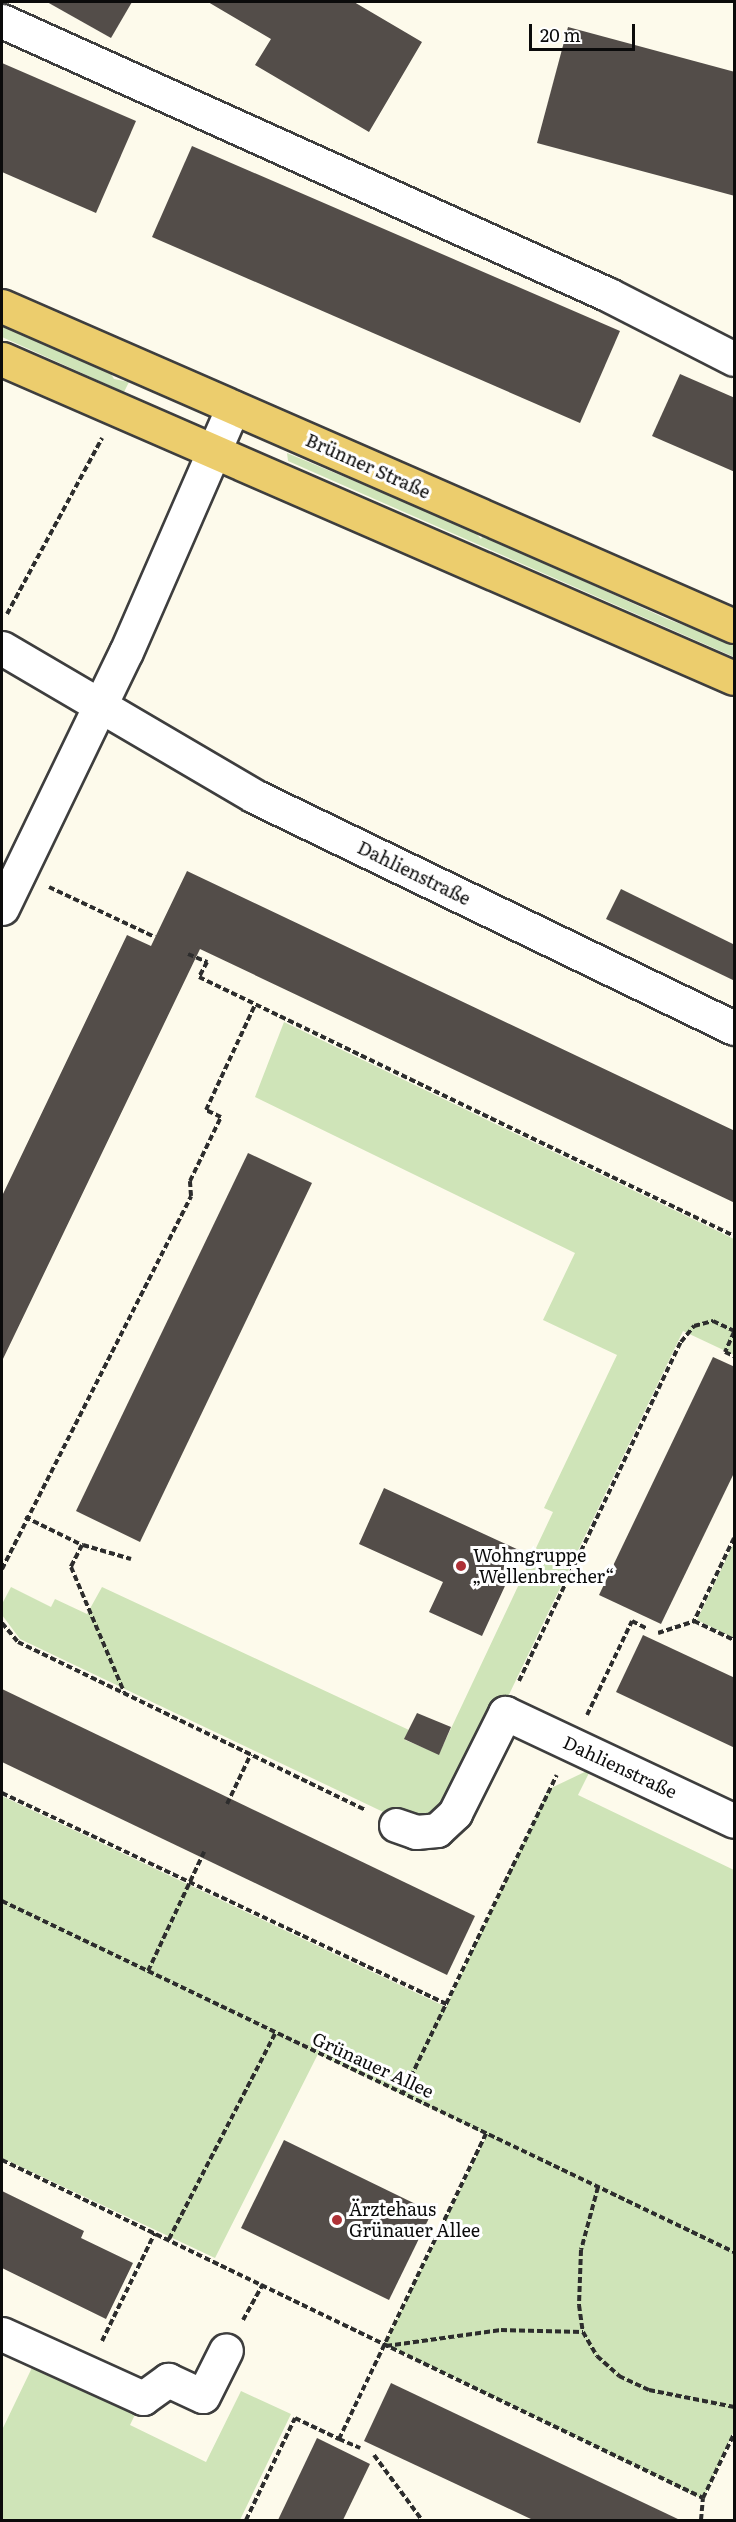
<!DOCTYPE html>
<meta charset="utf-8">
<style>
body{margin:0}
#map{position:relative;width:736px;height:2522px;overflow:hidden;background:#fdfaeb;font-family:Literata,serif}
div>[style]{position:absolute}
.green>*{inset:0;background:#cfe4b8}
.building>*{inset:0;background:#534d49}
.path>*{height:4px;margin-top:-2px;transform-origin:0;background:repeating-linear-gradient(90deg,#2d2d2d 0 6px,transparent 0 9px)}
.roads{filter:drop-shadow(2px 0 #3e3e3e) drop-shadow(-2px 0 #3e3e3e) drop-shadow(0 2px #3e3e3e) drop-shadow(0 -2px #3e3e3e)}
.minor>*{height:33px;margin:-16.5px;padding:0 16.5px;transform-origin:16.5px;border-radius:16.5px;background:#fff}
.major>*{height:33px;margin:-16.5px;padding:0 16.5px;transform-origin:16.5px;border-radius:16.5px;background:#eccd6d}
.dots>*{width:16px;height:16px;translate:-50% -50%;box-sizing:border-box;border:3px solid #fff;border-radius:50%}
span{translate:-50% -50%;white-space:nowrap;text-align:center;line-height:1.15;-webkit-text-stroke:6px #fff;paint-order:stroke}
.street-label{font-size:18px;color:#0b0b0b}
.poi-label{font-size:18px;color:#0b0b0b}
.left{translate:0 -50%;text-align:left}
.frame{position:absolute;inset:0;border:3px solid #0b0b0b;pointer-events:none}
.scale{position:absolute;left:529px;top:24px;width:106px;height:27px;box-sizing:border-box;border:3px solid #0b0b0b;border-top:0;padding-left:8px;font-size:18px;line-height:21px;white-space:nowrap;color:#0b0b0b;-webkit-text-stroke:4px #fff;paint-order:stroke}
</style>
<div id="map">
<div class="green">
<i style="clip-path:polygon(2px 326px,111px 374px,114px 379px,129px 382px,124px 392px,2px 337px)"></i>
<i style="clip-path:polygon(287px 453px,474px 531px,481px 539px,483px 535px,667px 619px,726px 641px,734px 645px,734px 657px,288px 461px)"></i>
<i style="clip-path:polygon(284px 1022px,734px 1239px,734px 1355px,683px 1331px,440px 1839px,20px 1639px,2px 1615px,2px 1604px,11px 1587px,51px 1607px,55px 1599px,87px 1614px,102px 1587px,409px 1730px,405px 1740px,439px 1754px,553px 1512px,544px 1508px,617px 1355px,543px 1320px,575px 1253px,255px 1097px)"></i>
<i style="clip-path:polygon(734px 1543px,734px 1638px,697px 1620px)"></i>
<i style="clip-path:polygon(591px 1769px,578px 1795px,734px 1870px,734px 2431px,703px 2499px,385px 2344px,487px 2135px,318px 2054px,215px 2258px,2px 2158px,2px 1796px,446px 2007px,549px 1789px)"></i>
<i style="clip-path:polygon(41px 2349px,143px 2398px,130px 2425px,206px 2462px,241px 2391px,291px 2414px,240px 2520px,2px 2520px,2px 2430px)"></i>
</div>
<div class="building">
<i style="clip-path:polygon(47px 2px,132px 2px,111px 38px)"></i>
<i style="clip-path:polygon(208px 2px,354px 2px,422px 42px,369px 132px,255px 65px,271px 39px)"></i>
<i style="clip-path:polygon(568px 27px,735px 72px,735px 196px,537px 143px)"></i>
<i style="clip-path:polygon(2px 63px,136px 121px,96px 213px,2px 172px)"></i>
<i style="clip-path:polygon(192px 146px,620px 331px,580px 423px,152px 237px)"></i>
<i style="clip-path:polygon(680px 374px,735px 398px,735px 472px,652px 436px)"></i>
<i style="clip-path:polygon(187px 871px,735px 1131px,735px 1203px,200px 949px,2px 1361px,2px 1196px,127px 935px,151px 946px)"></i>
<i style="clip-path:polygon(621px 889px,735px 945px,735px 981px,606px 919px)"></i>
<i style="clip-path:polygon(248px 1153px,312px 1183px,140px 1542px,76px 1511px)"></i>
<i style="clip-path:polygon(713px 1357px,735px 1367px,735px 1471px,661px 1624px,599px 1595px)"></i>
<i style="clip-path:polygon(384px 1488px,521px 1551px,482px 1636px,429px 1612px,443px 1582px,359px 1544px)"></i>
<i style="clip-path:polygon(643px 1635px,735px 1678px,735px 1748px,616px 1692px)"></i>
<i style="clip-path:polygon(2px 1689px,475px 1916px,447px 1975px,2px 1762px)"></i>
<i style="clip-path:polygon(417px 1713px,451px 1727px,439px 1755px,404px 1739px)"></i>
<i style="clip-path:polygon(284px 2140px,432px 2212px,389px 2300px,241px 2228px)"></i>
<i style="clip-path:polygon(2px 2191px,84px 2231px,81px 2238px,133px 2263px,106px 2319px,2px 2268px)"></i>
<i style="clip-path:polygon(391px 2383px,680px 2520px,533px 2520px,364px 2441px)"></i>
<i style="clip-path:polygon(317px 2438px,370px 2464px,343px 2520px,278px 2520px)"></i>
</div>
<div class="path">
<i style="left:7px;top:614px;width:200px;rotate:-61.6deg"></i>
<i style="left:49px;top:887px;width:117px;rotate:25.3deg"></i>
<i style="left:188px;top:954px;width:21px;rotate:23deg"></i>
<i style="left:207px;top:962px;width:17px;rotate:118deg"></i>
<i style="left:199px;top:977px;width:594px;rotate:25.83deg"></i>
<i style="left:734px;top:1332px;width:22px;rotate:114deg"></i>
<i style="left:725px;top:1352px;width:10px;rotate:24deg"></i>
<i style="left:25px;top:1517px;width:64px;rotate:26.2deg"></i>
<i style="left:82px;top:1545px;width:25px;rotate:117deg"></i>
<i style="left:71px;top:1567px;width:136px;rotate:67deg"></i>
<i style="left:734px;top:1538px;width:92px;rotate:115.7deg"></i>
<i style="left:694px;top:1621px;width:44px;rotate:25.4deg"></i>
<i style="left:83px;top:1545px;width:50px;rotate:16.3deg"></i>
<i style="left:2px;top:1569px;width:418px;rotate:-63.1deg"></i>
<i style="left:191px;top:1196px;width:15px;rotate:-94deg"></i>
<i style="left:190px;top:1181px;width:71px;rotate:-64.2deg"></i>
<i style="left:221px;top:1117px;width:17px;rotate:-155deg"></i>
<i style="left:206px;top:1110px;width:116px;rotate:-65deg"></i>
<i style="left:2px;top:1623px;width:25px;rotate:50deg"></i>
<i style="left:18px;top:1642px;width:386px;rotate:25.8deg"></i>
<i style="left:658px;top:1633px;width:38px;rotate:-18deg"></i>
<i style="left:519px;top:1681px;width:376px;rotate:-64.5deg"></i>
<i style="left:681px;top:1342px;width:21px;rotate:-51deg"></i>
<i style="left:694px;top:1326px;width:20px;rotate:-15deg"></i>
<i style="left:713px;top:1321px;width:23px;rotate:25deg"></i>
<i style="left:587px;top:1715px;width:104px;rotate:-64.4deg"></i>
<i style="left:632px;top:1621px;width:16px;rotate:27deg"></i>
<i style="left:2px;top:1793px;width:494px;rotate:25.4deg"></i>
<i style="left:227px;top:1804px;width:55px;rotate:-64.4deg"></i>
<i style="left:2px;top:1901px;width:812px;rotate:25.62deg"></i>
<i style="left:148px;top:1971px;width:132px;rotate:-64.8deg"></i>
<i style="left:403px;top:2093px;width:353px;rotate:-64.2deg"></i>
<i style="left:2px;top:2160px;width:778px;rotate:25.74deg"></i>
<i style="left:598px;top:2187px;width:65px;rotate:105.1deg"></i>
<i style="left:581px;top:2250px;width:55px;rotate:92.1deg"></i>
<i style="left:579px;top:2305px;width:27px;rotate:82deg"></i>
<i style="left:583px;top:2332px;width:28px;rotate:60deg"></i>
<i style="left:597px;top:2356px;width:30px;rotate:42deg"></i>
<i style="left:619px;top:2376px;width:33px;rotate:25deg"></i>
<i style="left:649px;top:2390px;width:87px;rotate:11.3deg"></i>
<i style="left:169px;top:2239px;width:231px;rotate:-62.7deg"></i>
<i style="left:243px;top:2320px;width:41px;rotate:-60.9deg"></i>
<i style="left:102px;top:2341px;width:120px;rotate:-63.9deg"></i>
<i style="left:386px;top:2346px;width:116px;rotate:-7.9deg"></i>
<i style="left:501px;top:2330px;width:82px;rotate:1.4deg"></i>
<i style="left:339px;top:2439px;width:23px;rotate:23deg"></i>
<i style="left:374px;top:2455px;width:81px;rotate:53.6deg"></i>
<i style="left:246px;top:2520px;width:113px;rotate:-64.3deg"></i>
<i style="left:295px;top:2418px;width:49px;rotate:25.5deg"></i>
<i style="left:339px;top:2439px;width:339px;rotate:-64.3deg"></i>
<i style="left:701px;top:2520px;width:22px;rotate:-85deg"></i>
<i style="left:703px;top:2498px;width:71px;rotate:-64.2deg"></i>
</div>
<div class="roads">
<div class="minor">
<i style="left:2px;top:21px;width:666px;rotate:24.29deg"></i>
<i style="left:609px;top:295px;width:140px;rotate:27.1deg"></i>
<i style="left:2px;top:648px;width:292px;rotate:30.4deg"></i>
<i style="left:254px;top:796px;width:533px;rotate:25.8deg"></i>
<i style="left:2px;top:908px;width:284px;rotate:-64.2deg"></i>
<i style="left:126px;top:652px;width:267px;rotate:-66.4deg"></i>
<i style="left:396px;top:1825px;width:21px;rotate:19deg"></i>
<i style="left:416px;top:1832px;width:21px;rotate:-5deg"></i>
<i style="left:437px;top:1830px;width:25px;rotate:-43deg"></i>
<i style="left:455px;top:1813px;width:112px;rotate:-63.4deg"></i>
<i style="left:505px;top:1713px;width:253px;rotate:25.2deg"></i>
<i style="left:2px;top:2334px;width:155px;rotate:24.4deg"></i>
<i style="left:143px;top:2398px;width:31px;rotate:-36deg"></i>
<i style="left:168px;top:2380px;width:38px;rotate:25deg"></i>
<i style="left:203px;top:2396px;width:51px;rotate:-63.4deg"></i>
</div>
<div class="major">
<i style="left:2px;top:306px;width:799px;rotate:23.61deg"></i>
<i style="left:2px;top:359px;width:798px;rotate:23.55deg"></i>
</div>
</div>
<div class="dots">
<i style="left:461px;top:1566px;background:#ae3136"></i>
<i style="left:337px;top:2220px;background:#ae3136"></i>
</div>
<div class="street-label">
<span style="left:368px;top:466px;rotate:24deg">Brünner Straße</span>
<span style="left:414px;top:873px;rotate:26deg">Dahlienstraße</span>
<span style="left:620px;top:1767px;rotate:25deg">Dahlienstraße</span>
<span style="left:373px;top:2065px;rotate:25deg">Grünauer Allee</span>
</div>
<div class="poi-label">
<span class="left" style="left:473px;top:1566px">Wohngruppe<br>„Wellenbrecher“</span>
<span class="left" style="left:349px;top:2220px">Ärztehaus<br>Grünauer Allee</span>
</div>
<div class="frame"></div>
<div class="scale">20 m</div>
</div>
